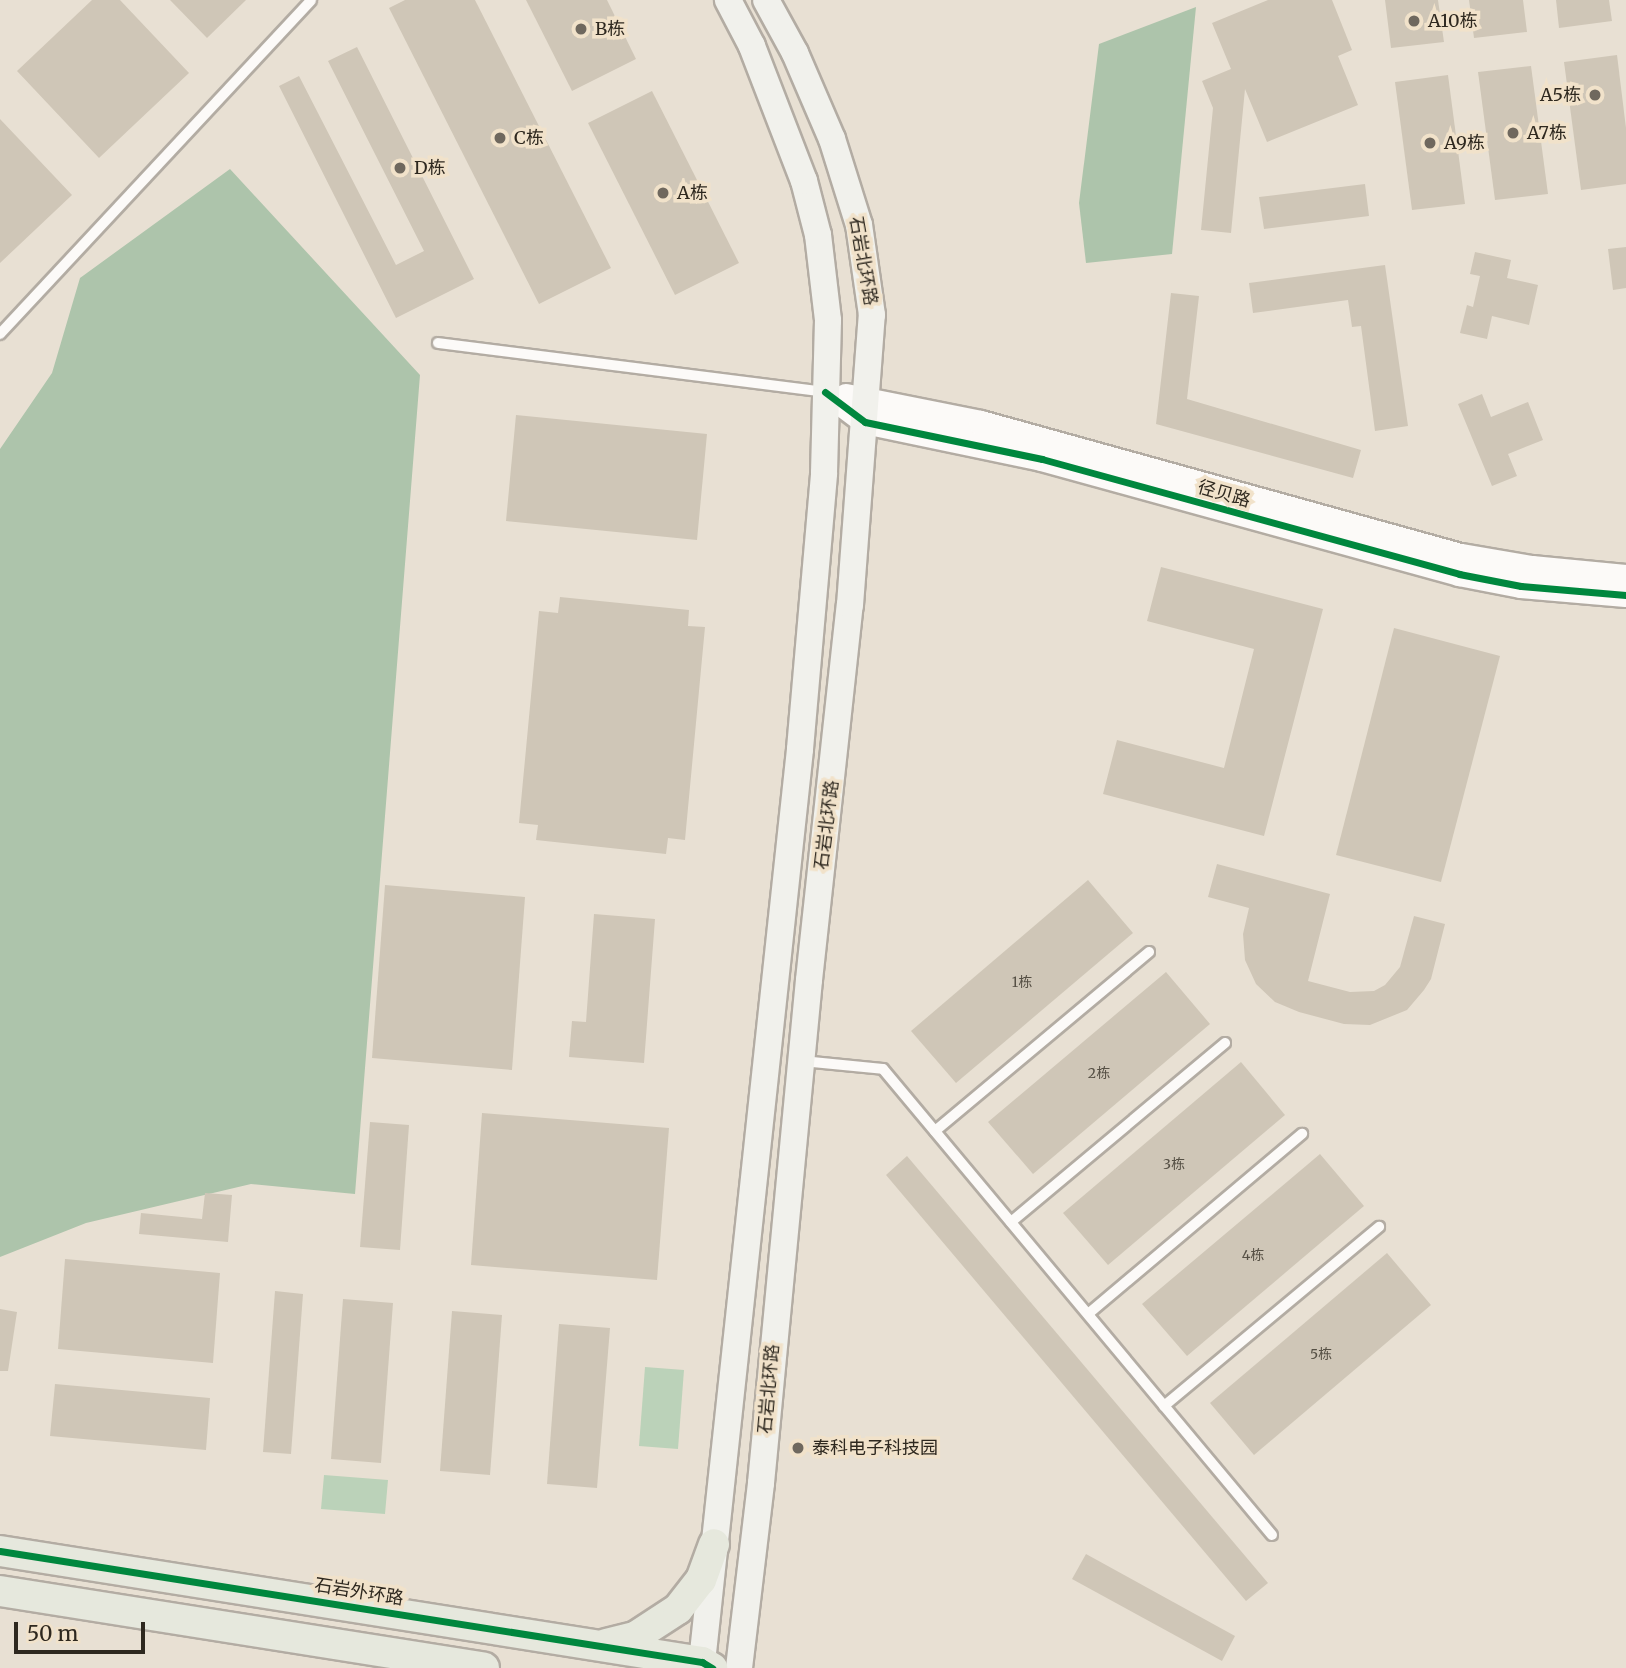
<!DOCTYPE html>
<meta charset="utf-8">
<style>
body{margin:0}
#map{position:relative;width:1626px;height:1668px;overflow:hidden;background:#e8e0d3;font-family:Merriweather,"Noto Sans SC",serif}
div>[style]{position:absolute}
.green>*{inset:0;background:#bbd2b9}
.forest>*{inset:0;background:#adc4ab}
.building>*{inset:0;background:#cfc6b7}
.roads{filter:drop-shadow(2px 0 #b3aca3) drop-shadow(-2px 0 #b3aca3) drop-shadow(0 2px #b3aca3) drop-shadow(0 -2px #b3aca3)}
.service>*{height:10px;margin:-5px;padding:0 5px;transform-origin:5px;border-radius:5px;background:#fcfaf8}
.tertiary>*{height:24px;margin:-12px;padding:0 12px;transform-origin:12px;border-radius:12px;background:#fcfaf8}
.secondary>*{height:26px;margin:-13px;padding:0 13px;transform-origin:13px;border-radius:13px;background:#f1f1ec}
.primary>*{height:30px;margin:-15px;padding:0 15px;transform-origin:15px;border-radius:15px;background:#e6e8dd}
.cycleway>*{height:7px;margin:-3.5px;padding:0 3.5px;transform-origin:3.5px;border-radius:3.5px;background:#00873e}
.dots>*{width:19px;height:19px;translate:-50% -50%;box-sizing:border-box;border:4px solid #f1e2ca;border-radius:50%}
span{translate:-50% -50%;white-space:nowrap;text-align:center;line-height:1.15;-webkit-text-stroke:7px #f1e2ca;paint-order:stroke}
.number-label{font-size:14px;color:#565045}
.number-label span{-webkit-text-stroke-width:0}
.poi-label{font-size:18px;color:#2e281f}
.left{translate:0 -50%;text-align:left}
.right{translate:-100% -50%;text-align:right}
.street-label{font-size:18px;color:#2e281f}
.scale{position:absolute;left:14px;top:1622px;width:131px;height:32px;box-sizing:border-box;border:4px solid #2e281f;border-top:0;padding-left:9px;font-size:21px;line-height:24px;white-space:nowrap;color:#2e281f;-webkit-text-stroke:5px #f1e2ca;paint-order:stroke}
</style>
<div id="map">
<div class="green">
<i style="clip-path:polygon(645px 1367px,684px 1370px,678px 1449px,639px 1446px)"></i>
<i style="clip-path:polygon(324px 1475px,388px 1480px,385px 1514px,321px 1509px)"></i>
</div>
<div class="forest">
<i style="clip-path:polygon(1196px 7px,1172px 254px,1086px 263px,1079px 203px,1099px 44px)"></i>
<i style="clip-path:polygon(230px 169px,420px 375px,355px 1194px,251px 1184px,86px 1223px,0 1257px,0 449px,52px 373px,80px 278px)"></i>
</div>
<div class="building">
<i style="clip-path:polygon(92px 0,120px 0,189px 73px,99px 158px,17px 71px)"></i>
<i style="clip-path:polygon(170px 0,246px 0,207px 38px)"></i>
<i style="clip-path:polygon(405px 0,475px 0,611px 268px,539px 304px,389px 8px)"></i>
<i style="clip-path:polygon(526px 0,607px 0,636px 59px,572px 91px)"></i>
<i style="clip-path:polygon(1268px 0,1332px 0,1352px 50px,1338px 56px,1358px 105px,1267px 142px,1245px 89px,1231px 233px,1201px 230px,1213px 108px,1202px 81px,1231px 69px,1212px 23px)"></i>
<i style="clip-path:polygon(1385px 0,1438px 0,1444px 42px,1391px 48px)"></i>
<i style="clip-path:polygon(1469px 0,1523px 0,1527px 32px,1474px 38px)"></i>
<i style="clip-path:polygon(1556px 0,1609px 0,1612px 21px,1559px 28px)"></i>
<i style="clip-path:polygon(357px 47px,474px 279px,396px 318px,279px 86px,299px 76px,396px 265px,424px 251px,328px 61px)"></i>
<i style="clip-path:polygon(1617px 55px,1626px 128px,1626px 184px,1581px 190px,1564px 62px)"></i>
<i style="clip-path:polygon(1531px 66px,1548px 194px,1495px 200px,1478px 72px)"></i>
<i style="clip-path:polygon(1448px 75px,1465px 204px,1412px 210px,1395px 82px)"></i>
<i style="clip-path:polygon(652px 91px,739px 263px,675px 295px,588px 123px)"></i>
<i style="clip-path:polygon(0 119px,72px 195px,0 263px)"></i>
<i style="clip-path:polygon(1365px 184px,1369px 216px,1264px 229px,1259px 197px)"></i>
<i style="clip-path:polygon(1626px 247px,1626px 288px,1613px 290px,1608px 249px)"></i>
<i style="clip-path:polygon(1475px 252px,1511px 260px,1507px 278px,1538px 285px,1529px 325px,1492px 316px,1487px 339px,1460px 333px,1467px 305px,1473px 307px,1480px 276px,1470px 274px)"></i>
<i style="clip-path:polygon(1385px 265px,1408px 426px,1375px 431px,1361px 326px,1352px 327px,1348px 300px,1253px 313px,1249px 283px)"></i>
<i style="clip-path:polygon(1171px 293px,1199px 296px,1187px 399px,1361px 450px,1353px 478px,1156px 424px)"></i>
<i style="clip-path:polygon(1482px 394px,1491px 417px,1528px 402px,1543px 440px,1508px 454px,1517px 476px,1492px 486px,1458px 404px)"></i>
<i style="clip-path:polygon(516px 415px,707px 434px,697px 540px,506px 521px)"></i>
<i style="clip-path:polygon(1161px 567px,1323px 609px,1264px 836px,1103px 794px,1117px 740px,1224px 768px,1254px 649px,1147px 621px)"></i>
<i style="clip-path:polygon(560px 597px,689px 610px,688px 626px,705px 627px,685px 840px,668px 838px,666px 854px,536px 840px,538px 825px,519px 823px,539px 611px,558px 613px)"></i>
<i style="clip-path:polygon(1394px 628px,1500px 656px,1441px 882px,1336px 855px)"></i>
<i style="clip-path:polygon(1217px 864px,1330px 894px,1308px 981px,1350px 992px,1374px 991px,1385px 985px,1400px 967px,1414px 916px,1445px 924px,1431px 979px,1424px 990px,1407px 1010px,1370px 1025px,1344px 1024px,1299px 1012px,1275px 1002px,1256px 984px,1245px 960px,1243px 934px,1249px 908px,1208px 897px)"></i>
<i style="clip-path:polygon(1088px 880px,1133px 933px,956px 1083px,911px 1031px)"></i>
<i style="clip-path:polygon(385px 885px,525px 897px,512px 1070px,372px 1058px)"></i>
<i style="clip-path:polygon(594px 914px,655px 919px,644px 1063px,569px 1057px,572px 1021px,586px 1022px)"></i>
<i style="clip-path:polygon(1166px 972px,1210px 1024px,1033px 1174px,988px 1122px)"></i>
<i style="clip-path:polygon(1241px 1062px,1285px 1115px,1108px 1265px,1063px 1213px)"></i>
<i style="clip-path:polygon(482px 1113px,669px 1128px,657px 1280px,471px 1265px)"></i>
<i style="clip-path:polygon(370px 1122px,409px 1125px,400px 1250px,360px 1247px)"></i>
<i style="clip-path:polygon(1320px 1154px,1364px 1206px,1187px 1356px,1142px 1304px)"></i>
<i style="clip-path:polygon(907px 1156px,1268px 1583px,1246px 1601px,886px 1175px)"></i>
<i style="clip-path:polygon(205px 1193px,232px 1195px,228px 1242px,139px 1234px,141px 1213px,202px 1219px)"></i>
<i style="clip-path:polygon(1387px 1253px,1431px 1305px,1254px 1455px,1210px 1403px)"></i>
<i style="clip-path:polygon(65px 1259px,220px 1273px,213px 1363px,58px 1349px)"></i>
<i style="clip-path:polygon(275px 1291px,303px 1294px,291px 1454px,263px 1452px)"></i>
<i style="clip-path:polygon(343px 1299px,393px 1303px,381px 1463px,331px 1459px)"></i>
<i style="clip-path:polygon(0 1309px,17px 1312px,8px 1371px,0 1371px)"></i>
<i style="clip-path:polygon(452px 1311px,502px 1315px,490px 1475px,440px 1471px)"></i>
<i style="clip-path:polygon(559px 1324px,610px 1328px,597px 1488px,547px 1484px)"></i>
<i style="clip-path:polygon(55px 1384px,210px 1398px,206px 1450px,50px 1436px)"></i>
<i style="clip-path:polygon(1086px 1554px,1235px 1636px,1222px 1661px,1072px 1579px)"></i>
</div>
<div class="roads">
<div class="service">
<i style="left:0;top:334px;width:456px;rotate:-47deg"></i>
<i style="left:438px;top:343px;width:389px;rotate:7.2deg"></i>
<i style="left:802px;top:1061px;width:81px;rotate:5.6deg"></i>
<i style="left:883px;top:1069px;width:607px;rotate:50.15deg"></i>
<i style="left:935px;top:1131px;width:279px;rotate:-39.9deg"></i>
<i style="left:1011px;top:1222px;width:279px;rotate:-39.9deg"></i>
<i style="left:1088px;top:1314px;width:280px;rotate:-40.1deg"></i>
<i style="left:1164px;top:1406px;width:280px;rotate:-39.8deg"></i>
</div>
<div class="tertiary">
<i style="left:825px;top:392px;width:50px;rotate:36.9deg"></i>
<i style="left:865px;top:422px;width:181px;rotate:11.8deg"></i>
<i style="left:1042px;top:459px;width:433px;rotate:15.4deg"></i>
<i style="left:1459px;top:574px;width:63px;rotate:11deg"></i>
<i style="left:1521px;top:586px;width:105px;rotate:4.9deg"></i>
<i style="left:846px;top:396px;width:138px;rotate:11.3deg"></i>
<i style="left:981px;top:423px;width:499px;rotate:15.5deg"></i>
<i style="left:1462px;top:556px;width:71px;rotate:9.7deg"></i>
<i style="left:1532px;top:568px;width:94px;rotate:5.5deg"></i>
</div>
<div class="secondary">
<i style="left:702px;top:1662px;width:918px;rotate:-83.87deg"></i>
<i style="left:800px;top:749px;width:277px;rotate:-85deg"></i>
<i style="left:824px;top:473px;width:153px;rotate:-88.5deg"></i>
<i style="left:828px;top:320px;width:86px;rotate:-96.7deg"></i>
<i style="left:818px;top:235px;width:56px;rotate:-104.5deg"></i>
<i style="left:804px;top:181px;width:145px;rotate:-111.1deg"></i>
<i style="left:752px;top:46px;width:52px;rotate:-117.6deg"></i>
<i style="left:739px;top:1668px;width:186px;rotate:-83.2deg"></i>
<i style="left:761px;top:1483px;width:505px;rotate:-84.55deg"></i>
<i style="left:809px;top:980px;width:377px;rotate:-83.8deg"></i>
<i style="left:850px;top:605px;width:291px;rotate:-85.7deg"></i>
<i style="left:872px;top:315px;width:91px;rotate:-98.2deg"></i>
<i style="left:859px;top:225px;width:90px;rotate:-107.4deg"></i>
<i style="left:832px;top:139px;width:94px;rotate:-113.3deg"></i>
<i style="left:795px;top:53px;width:60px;rotate:-118.7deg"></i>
</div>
<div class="primary">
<i style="left:0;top:1551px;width:711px;rotate:8.99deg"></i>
<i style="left:702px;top:1662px;width:12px;rotate:31deg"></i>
<i style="left:0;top:1591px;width:490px;rotate:9deg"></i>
<i style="left:606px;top:1644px;width:30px;rotate:-14deg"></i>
<i style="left:635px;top:1637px;width:51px;rotate:-33.1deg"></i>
<i style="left:678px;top:1609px;width:37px;rotate:-52deg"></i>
<i style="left:701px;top:1580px;width:38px;rotate:-70deg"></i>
</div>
</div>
<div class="cycleway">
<i style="left:825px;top:392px;width:50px;rotate:36.9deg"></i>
<i style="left:865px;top:422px;width:181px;rotate:11.8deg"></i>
<i style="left:1042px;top:459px;width:433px;rotate:15.4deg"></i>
<i style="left:1459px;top:574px;width:63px;rotate:11deg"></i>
<i style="left:1521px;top:586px;width:105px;rotate:4.9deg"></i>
<i style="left:0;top:1551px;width:711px;rotate:8.99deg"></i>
<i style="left:702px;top:1662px;width:12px;rotate:31deg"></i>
</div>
<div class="dots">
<i style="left:1414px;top:21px;background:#6f685e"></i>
<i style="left:581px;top:29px;background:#6f685e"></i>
<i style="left:1595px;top:95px;background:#6f685e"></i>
<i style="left:1513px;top:133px;background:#6f685e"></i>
<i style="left:500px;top:138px;background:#6f685e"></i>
<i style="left:1430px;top:143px;background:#6f685e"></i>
<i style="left:400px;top:168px;background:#6f685e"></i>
<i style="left:663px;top:193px;background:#6f685e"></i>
<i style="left:798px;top:1448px;background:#6f685e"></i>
</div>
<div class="number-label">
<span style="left:1022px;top:982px">1栋</span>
<span style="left:1099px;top:1073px">2栋</span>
<span style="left:1174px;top:1164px">3栋</span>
<span style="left:1253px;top:1255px">4栋</span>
<span style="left:1321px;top:1354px">5栋</span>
</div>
<div class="poi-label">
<span class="left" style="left:1428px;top:21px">A10栋</span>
<span class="left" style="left:595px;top:29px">B栋</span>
<span class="right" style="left:1581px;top:95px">A5栋</span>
<span class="left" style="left:1527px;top:133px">A7栋</span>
<span class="left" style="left:514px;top:138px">C栋</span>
<span class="left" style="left:1444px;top:143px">A9栋</span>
<span class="left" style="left:414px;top:168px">D栋</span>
<span class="left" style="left:677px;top:193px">A栋</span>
<span class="left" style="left:812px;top:1448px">泰科电子科技园</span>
</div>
<div class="street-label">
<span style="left:863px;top:261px;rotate:80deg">石岩北环路</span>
<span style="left:1224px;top:494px;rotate:16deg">径贝路</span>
<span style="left:827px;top:825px;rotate:-83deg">石岩北环路</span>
<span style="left:769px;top:1389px;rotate:-85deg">石岩北环路</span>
<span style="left:359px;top:1592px;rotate:9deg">石岩外环路</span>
</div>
<div class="scale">50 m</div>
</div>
